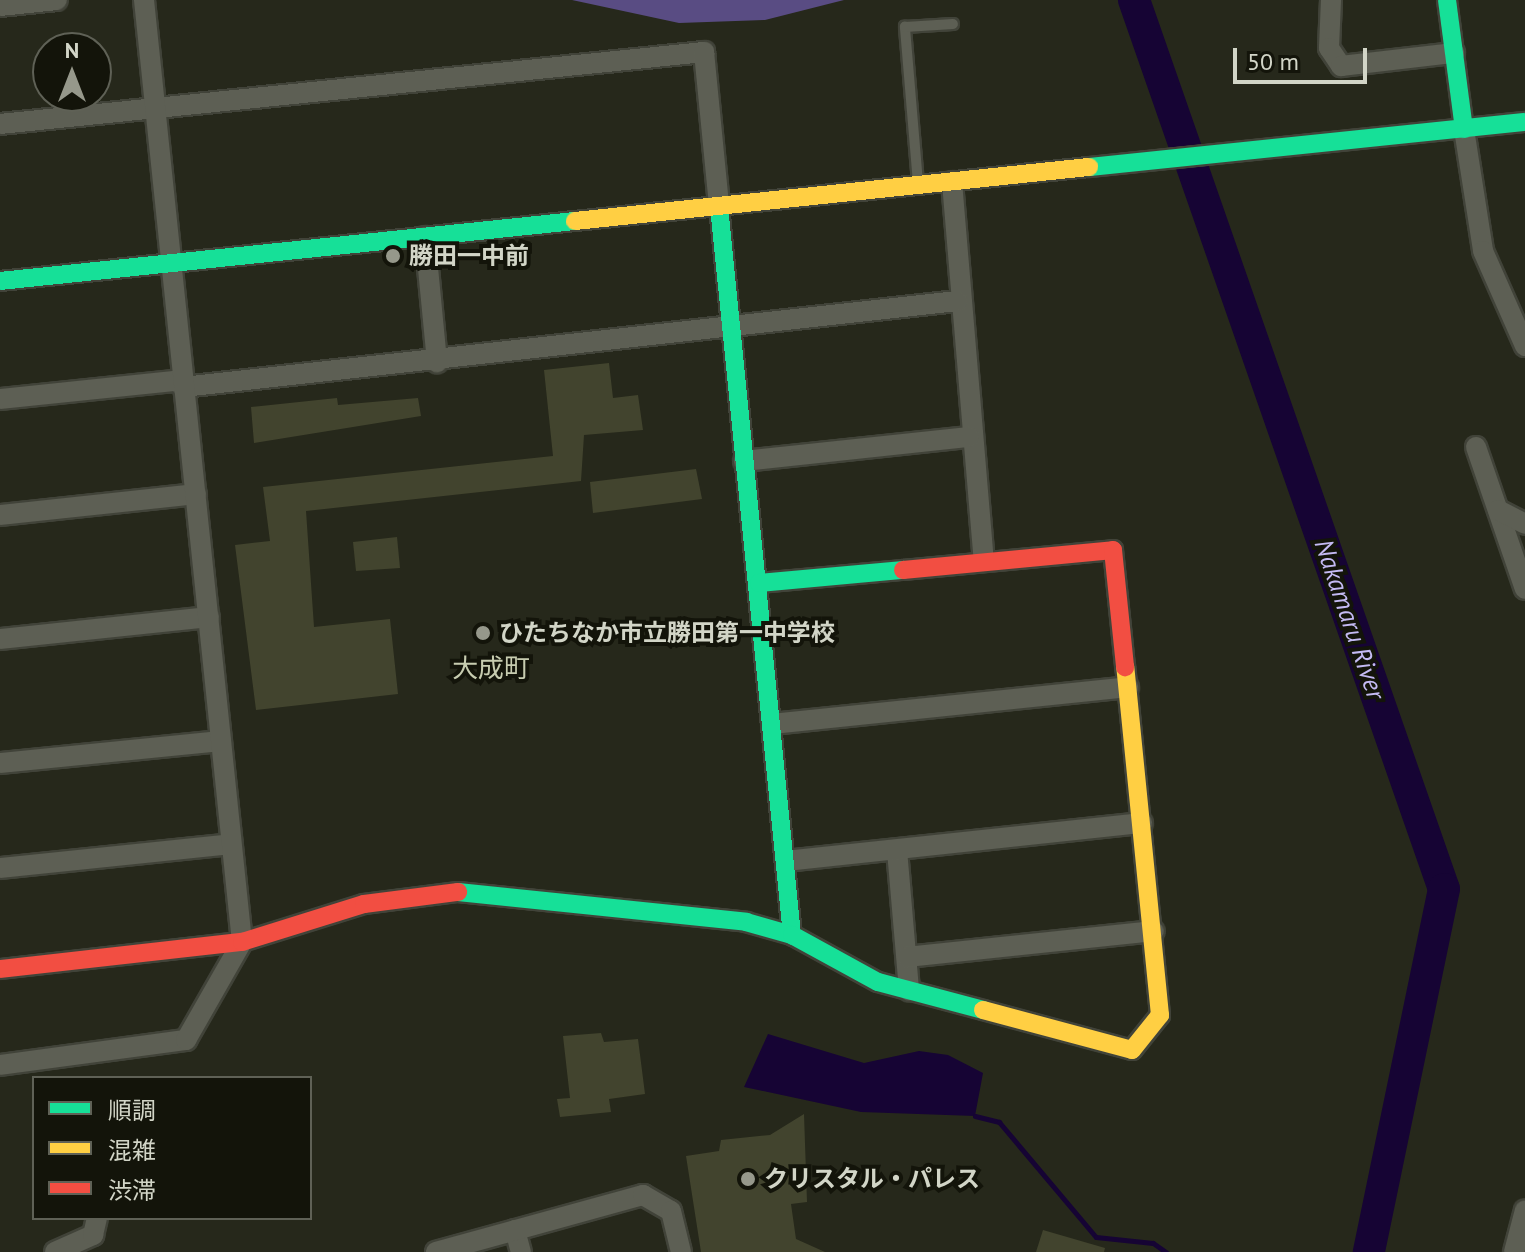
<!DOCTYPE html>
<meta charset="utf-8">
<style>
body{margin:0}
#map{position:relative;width:1525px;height:1252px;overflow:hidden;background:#26281b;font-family:"PT Sans","Noto Sans JP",sans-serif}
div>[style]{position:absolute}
.forest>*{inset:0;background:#594c83}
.water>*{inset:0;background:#160434}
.stream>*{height:5px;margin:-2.5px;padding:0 2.5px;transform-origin:2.5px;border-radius:2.5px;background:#160434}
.river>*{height:32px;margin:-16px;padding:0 16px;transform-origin:16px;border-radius:16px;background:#160434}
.building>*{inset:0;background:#42442e}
.roads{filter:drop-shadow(2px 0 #414339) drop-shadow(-2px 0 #414339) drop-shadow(0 2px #414339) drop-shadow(0 -2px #414339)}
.lane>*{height:10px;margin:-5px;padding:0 5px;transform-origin:5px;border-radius:5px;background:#5d5f54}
.street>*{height:20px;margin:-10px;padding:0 10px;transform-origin:10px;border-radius:10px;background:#5d5f54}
.fast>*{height:18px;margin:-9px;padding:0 9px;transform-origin:9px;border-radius:9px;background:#16e098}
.slow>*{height:18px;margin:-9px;padding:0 9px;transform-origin:9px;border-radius:9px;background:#ffcf43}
.jam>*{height:18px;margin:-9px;padding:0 9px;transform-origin:9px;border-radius:9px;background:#f24e42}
.dots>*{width:22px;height:22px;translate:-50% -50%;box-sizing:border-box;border:4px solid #13140a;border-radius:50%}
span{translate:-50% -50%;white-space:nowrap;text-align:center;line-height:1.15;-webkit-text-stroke:8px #13140a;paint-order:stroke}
.poi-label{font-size:24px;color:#d2d5c7;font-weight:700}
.left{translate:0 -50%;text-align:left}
.water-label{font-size:26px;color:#c4baf3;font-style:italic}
.neighbourhood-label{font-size:26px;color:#c7ccb0}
.legend{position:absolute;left:32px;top:1076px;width:280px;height:144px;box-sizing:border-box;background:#13140a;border:2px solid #5f6156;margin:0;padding:10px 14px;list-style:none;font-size:24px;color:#d2d5c7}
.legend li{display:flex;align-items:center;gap:16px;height:40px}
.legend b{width:40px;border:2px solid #5f6156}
.north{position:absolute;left:32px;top:32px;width:80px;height:80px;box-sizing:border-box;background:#13140a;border:2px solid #5f6156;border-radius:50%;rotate:0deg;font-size:22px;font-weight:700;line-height:32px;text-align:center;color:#d2d5c7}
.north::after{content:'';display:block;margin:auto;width:28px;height:36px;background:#96988b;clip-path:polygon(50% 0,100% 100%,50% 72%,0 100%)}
.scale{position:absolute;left:1233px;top:48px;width:134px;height:36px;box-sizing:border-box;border:4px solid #d2d5c7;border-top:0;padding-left:10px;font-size:24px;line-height:28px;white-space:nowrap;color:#d2d5c7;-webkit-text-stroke:6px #13140a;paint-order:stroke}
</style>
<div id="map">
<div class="forest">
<i style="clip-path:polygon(572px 0,844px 0,765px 20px,679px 23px)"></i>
</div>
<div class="water">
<i style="clip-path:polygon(768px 1034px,864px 1063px,919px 1051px,948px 1055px,983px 1073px,975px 1116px,861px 1112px,744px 1087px)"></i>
</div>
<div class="stream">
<i style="left:975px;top:1116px;width:25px;rotate:14deg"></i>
<i style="left:999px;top:1122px;width:150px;rotate:49.9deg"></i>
<i style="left:1096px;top:1237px;width:57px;rotate:6deg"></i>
<i style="left:1153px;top:1243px;width:16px;rotate:35deg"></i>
</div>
<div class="river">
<i style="left:1134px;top:0;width:941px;rotate:70.78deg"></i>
<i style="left:1444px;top:889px;width:371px;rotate:101.7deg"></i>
</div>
<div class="building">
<i style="clip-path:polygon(609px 363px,613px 398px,638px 395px,643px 430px,584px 435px,581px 481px,306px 511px,314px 627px,390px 619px,398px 694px,256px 710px,235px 545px,270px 541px,263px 487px,553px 456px,544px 370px)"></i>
<i style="clip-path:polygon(337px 398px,338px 405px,418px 398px,421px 416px,254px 443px,251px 407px)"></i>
<i style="clip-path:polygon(696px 469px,702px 499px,593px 513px,590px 482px)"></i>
<i style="clip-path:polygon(397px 537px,400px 568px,356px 571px,353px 542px)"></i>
<i style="clip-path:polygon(601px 1033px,604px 1042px,638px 1039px,645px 1094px,609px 1099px,611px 1112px,560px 1117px,557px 1099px,570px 1098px,563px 1036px)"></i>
<i style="clip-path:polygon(804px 1114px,807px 1202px,791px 1204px,796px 1239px,825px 1252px,701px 1252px,686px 1156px,719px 1151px,721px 1140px,770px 1135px)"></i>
<i style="clip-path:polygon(1043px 1230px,1105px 1248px,1104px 1252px,1036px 1252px)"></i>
</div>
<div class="roads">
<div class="lane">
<i style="left:918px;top:183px;width:157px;rotate:-94.8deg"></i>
<i style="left:905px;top:27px;width:48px;rotate:-3.6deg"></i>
</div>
<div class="street">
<i style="left:1331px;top:0;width:48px;rotate:92.4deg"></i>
<i style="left:1329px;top:48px;width:22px;rotate:56deg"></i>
<i style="left:1341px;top:66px;width:114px;rotate:-6.6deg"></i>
<i style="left:0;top:6px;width:57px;rotate:-6deg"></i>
<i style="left:0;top:124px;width:708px;rotate:-5.84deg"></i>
<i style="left:704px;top:52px;width:155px;rotate:84.4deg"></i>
<i style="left:1464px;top:129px;width:123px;rotate:81.1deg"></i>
<i style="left:1483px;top:251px;width:104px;rotate:66.1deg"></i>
<i style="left:952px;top:182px;width:379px;rotate:85.2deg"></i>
<i style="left:425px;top:237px;width:126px;rotate:84.5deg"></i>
<i style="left:183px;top:387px;width:779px;rotate:-6.34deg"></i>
<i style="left:0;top:399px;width:184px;rotate:-5.9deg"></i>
<i style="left:1476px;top:447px;width:150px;rotate:71deg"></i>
<i style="left:744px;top:461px;width:226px;rotate:-6.1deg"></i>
<i style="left:1498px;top:510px;width:30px;rotate:27deg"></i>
<i style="left:0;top:515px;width:197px;rotate:-6.1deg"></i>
<i style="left:0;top:639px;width:210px;rotate:-6deg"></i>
<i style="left:772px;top:724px;width:358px;rotate:-5.9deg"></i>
<i style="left:0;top:763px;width:222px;rotate:-5.7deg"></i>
<i style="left:897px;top:850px;width:141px;rotate:85.1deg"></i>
<i style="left:786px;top:861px;width:358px;rotate:-6.1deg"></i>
<i style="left:0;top:868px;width:232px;rotate:-5.9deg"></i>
<i style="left:907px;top:957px;width:248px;rotate:-6deg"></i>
<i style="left:0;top:1065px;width:188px;rotate:-7.7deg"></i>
<i style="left:186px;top:1040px;width:113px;rotate:-60.3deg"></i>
<i style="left:242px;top:942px;width:947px;rotate:-95.94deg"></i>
<i style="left:515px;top:1230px;width:23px;rotate:75deg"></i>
<i style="left:55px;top:1252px;width:42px;rotate:-24.1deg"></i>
<i style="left:93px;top:1235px;width:17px;rotate:-77deg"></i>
<i style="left:436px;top:1252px;width:215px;rotate:-15.4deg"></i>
<i style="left:643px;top:1195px;width:32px;rotate:30deg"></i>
<i style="left:671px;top:1211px;width:42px;rotate:76.3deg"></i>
<i style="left:1514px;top:1252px;width:43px;rotate:-75.3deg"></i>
</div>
<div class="fast">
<i style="left:1447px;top:0;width:130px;rotate:82.5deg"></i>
<i style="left:1089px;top:167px;width:438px;rotate:-5.9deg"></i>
<i style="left:719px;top:206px;width:733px;rotate:84.28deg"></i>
<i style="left:0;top:281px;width:578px;rotate:-5.96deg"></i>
<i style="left:759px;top:583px;width:145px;rotate:-5.2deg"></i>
<i style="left:458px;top:892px;width:290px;rotate:5.9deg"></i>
<i style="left:746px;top:922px;width:48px;rotate:15.8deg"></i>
<i style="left:792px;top:935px;width:98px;rotate:28.7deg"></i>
<i style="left:878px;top:982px;width:109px;rotate:14.9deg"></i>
</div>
<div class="slow">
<i style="left:575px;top:221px;width:517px;rotate:-6deg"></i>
<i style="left:983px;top:1010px;width:154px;rotate:15deg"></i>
<i style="left:1132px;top:1050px;width:45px;rotate:-51.3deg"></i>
<i style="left:1160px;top:1015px;width:350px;rotate:-95.7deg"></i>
</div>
<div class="jam">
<i style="left:903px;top:570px;width:211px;rotate:-5.4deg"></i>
<i style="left:1113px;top:550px;width:118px;rotate:84.1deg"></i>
<i style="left:0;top:969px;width:244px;rotate:-6.4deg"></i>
<i style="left:242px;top:942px;width:128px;rotate:-17.3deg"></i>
<i style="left:364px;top:904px;width:95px;rotate:-7.3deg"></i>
</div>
</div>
<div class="dots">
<i style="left:393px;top:256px;background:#96988b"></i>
<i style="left:483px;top:633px;background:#96988b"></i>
<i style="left:748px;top:1179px;background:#96988b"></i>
</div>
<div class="poi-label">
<span class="left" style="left:409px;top:256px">勝田一中前</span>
<span class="left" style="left:499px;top:633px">ひたちなか市立勝田第一中学校</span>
<span class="left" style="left:764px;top:1179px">クリスタル・パレス</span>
</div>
<div class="water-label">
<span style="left:1350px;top:619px;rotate:71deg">Nakamaru River</span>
</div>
<div class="neighbourhood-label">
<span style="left:491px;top:668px">大成町</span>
</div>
<ul class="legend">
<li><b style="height:10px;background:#16e098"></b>順調</li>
<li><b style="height:10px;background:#ffcf43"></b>混雑</li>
<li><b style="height:10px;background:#f24e42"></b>渋滞</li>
</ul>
<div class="north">N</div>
<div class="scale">50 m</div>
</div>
